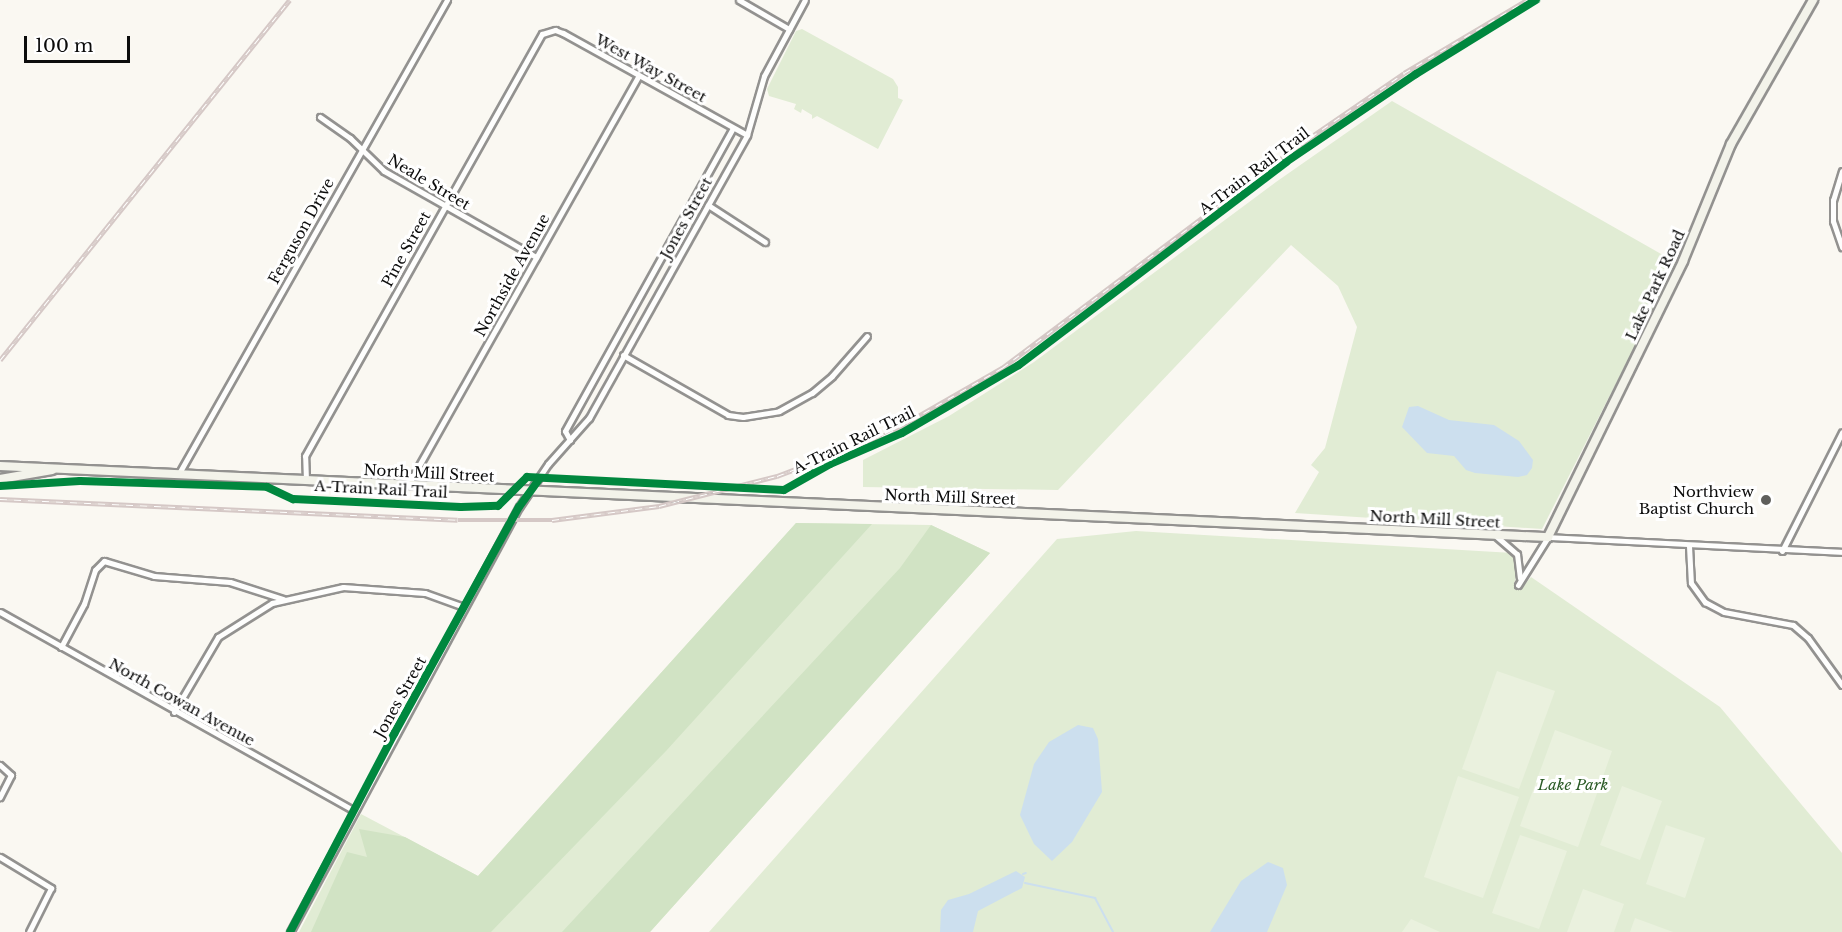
<!DOCTYPE html>
<style>
body{margin:0}
#map{position:relative;width:1842px;height:932px;overflow:hidden;background:#faf8f2;font-family:"Libre Baskerville",serif}
div>[style]{position:absolute}
.green>*{inset:0;background:#e1ecd4}
.forest>*{inset:0;background:#d1e3c4}
.pitch>*{inset:0;background:#eaf1de}
.water>*{inset:0;background:#ccdfee}
.stream>*{height:2px;margin:-1px;padding:0 1px;transform-origin:1px;border-radius:1px;background:#ccdfee}
.roads{filter:drop-shadow(2px 0 #939290) drop-shadow(-2px 0 #939290) drop-shadow(0 2px #939290) drop-shadow(0 -2px #939290)}
.minor>*{height:5px;margin:-2.5px;padding:0 2.5px;transform-origin:2.5px;border-radius:2.5px;background:#fefefd}
.secondary>*{height:8px;margin:-4px;padding:0 4px;transform-origin:4px;border-radius:4px;background:#f3f3ea}
.rail>*{height:4.5px;margin-top:-2.25px;transform-origin:0;background:repeating-linear-gradient(90deg,#fff 0 7px,#d5c8c6 0 14px);box-sizing:border-box;border-block:2px solid #d5c8c6}
.cycleway>*{height:8px;margin:-4px;padding:0 4px;transform-origin:4px;border-radius:4px;background:#00873e}
.dots>*{width:16px;height:16px;translate:-50% -50%;box-sizing:border-box;border:3px solid #fff;border-radius:50%}
span{translate:-50% -50%;white-space:nowrap;text-align:center;line-height:1.15;-webkit-text-stroke:6px #fff;paint-order:stroke}
.street-label{font-size:15px;color:#0c0c0c}
.poi-label{font-size:15px;color:#0c0c0c}
.right{translate:-100% -50%;text-align:right}
.park-label{font-size:15px;color:#2b5b26;font-style:italic}
.scale{position:absolute;left:24px;top:36px;width:106px;height:27px;box-sizing:border-box;border:3px solid #0c0c0c;border-top:0;padding-left:8px;font-size:18px;line-height:21px;white-space:nowrap;color:#0c0c0c;-webkit-text-stroke:4px #fff;paint-order:stroke}
</style>
<div id="map">
<div class="green">
<i style="clip-path:polygon(802px 29px,893px 79px,898px 87px,898px 98px,903px 100px,878px 149px,817px 116px,812px 119px,812px 115px,802px 109px,801px 113px,794px 109px,796px 104px,769px 96px,767px 89px,796px 31px)"></i>
<i style="clip-path:polygon(1392px 101px,1677px 263px,1542px 529px,1295px 513px,1319px 472px,1311px 465px,1325px 448px,1357px 327px,1338px 286px,1291px 245px,1058px 490px,863px 487px,863px 460px,949px 416px,1034px 362px,1276px 182px)"></i>
<i style="clip-path:polygon(796px 523px,931px 525px,990px 553px,650px 932px,299px 932px,361px 814px,478px 876px)"></i>
<i style="clip-path:polygon(1136px 531px,1513px 553px,1518px 573px,1514px 583px,1522px 588px,1531px 577px,1720px 707px,1842px 853px,1842px 932px,709px 932px,1057px 539px)"></i>
</div>
<div class="forest">
<i style="clip-path:polygon(796px 523px,872px 524px,666px 751px,491px 932px,311px 932px,347px 852px,367px 857px,359px 829px,405px 837px,478px 876px)"></i>
<i style="clip-path:polygon(931px 525px,990px 553px,650px 932px,562px 932px,900px 568px)"></i>
</div>
<div class="pitch">
<i style="clip-path:polygon(1497px 671px,1555px 691px,1519px 789px,1462px 769px)"></i>
<i style="clip-path:polygon(1555px 730px,1612px 751px,1578px 847px,1520px 826px)"></i>
<i style="clip-path:polygon(1458px 776px,1519px 797px,1483px 898px,1424px 877px)"></i>
<i style="clip-path:polygon(1622px 786px,1662px 801px,1640px 860px,1600px 845px)"></i>
<i style="clip-path:polygon(1666px 825px,1705px 838px,1685px 898px,1646px 884px)"></i>
<i style="clip-path:polygon(1520px 835px,1567px 851px,1539px 929px,1492px 913px)"></i>
<i style="clip-path:polygon(1583px 889px,1624px 904px,1614px 932px,1567px 932px)"></i>
<i style="clip-path:polygon(1635px 918px,1673px 932px,1630px 932px)"></i>
<i style="clip-path:polygon(1411px 919px,1440px 932px,1402px 932px)"></i>
</div>
<div class="water">
<i style="clip-path:polygon(1418px 406px,1449px 420px,1494px 425px,1519px 441px,1533px 460px,1532px 468px,1527px 475px,1518px 477px,1475px 473px,1466px 470px,1454px 456px,1427px 453px,1402px 427px,1409px 407px)"></i>
<i style="clip-path:polygon(1078px 725px,1093px 728px,1098px 739px,1102px 792px,1072px 842px,1052px 861px,1034px 844px,1020px 815px,1034px 764px,1049px 742px)"></i>
<i style="clip-path:polygon(1268px 862px,1283px 868px,1287px 885px,1267px 932px,1210px 932px,1241px 881px)"></i>
<i style="clip-path:polygon(1016px 871px,1025px 877px,1022px 888px,978px 911px,973px 932px,940px 932px,941px 910px,948px 900px,969px 894px)"></i>
</div>
<div class="stream">
<i style="left:1023px;top:874px;width:3px;rotate:-18deg"></i>
<i style="left:1025px;top:883px;width:72px;rotate:12.1deg"></i>
<i style="left:1095px;top:898px;width:38px;rotate:62deg"></i>
</div>
<div class="roads">
<div class="minor">
<i style="left:739px;top:0;width:58px;rotate:30.1deg"></i>
<i style="left:320px;top:117px;width:37px;rotate:35deg"></i>
<i style="left:350px;top:138px;width:47px;rotate:44.1deg"></i>
<i style="left:384px;top:171px;width:175px;rotate:29.5deg"></i>
<i style="left:1842px;top:171px;width:30px;rotate:107deg"></i>
<i style="left:1833px;top:200px;width:21px;rotate:90deg"></i>
<i style="left:1833px;top:221px;width:28px;rotate:71deg"></i>
<i style="left:708px;top:205px;width:68px;rotate:33deg"></i>
<i style="left:623px;top:355px;width:121px;rotate:29.7deg"></i>
<i style="left:728px;top:415px;width:15px;rotate:8deg"></i>
<i style="left:743px;top:417px;width:36px;rotate:-9deg"></i>
<i style="left:779px;top:411px;width:38px;rotate:-29deg"></i>
<i style="left:812px;top:393px;width:26px;rotate:-40deg"></i>
<i style="left:832px;top:376px;width:53px;rotate:-48.8deg"></i>
<i style="left:570px;top:440px;width:10px;rotate:-119deg"></i>
<i style="left:565px;top:431px;width:346px;rotate:-61deg"></i>
<i style="left:178px;top:475px;width:546px;rotate:-60.48deg"></i>
<i style="left:306px;top:480px;width:24px;rotate:-92deg"></i>
<i style="left:305px;top:456px;width:484px;rotate:-60.7deg"></i>
<i style="left:542px;top:34px;width:14px;rotate:-17deg"></i>
<i style="left:555px;top:30px;width:9px;rotate:21deg"></i>
<i style="left:563px;top:33px;width:210px;rotate:29deg"></i>
<i style="left:408px;top:485px;width:469px;rotate:-60.6deg"></i>
<i style="left:1496px;top:536px;width:28px;rotate:41deg"></i>
<i style="left:1517px;top:554px;width:24px;rotate:83deg"></i>
<i style="left:1689px;top:546px;width:37px;rotate:87deg"></i>
<i style="left:1691px;top:583px;width:24px;rotate:54deg"></i>
<i style="left:1705px;top:602px;width:21px;rotate:28deg"></i>
<i style="left:1724px;top:612px;width:70px;rotate:10.7deg"></i>
<i style="left:1793px;top:625px;width:20px;rotate:41deg"></i>
<i style="left:1808px;top:638px;width:58px;rotate:54.1deg"></i>
<i style="left:1782px;top:551px;width:133px;rotate:-63.2deg"></i>
<i style="left:1518px;top:585px;width:57px;rotate:-58deg"></i>
<i style="left:1548px;top:537px;width:294px;rotate:2.9deg"></i>
<i style="left:0;top:612px;width:406px;rotate:29.3deg"></i>
<i style="left:61px;top:647px;width:49px;rotate:-61.9deg"></i>
<i style="left:84px;top:604px;width:36px;rotate:-72deg"></i>
<i style="left:95px;top:570px;width:13px;rotate:-45deg"></i>
<i style="left:104px;top:561px;width:52px;rotate:16.7deg"></i>
<i style="left:154px;top:576px;width:76px;rotate:4.5deg"></i>
<i style="left:230px;top:582px;width:56px;rotate:17.8deg"></i>
<i style="left:174px;top:712px;width:87px;rotate:-59.6deg"></i>
<i style="left:218px;top:637px;width:64px;rotate:-32.2deg"></i>
<i style="left:272px;top:603px;width:73px;rotate:-12.7deg"></i>
<i style="left:343px;top:587px;width:82px;rotate:4.2deg"></i>
<i style="left:425px;top:593px;width:41px;rotate:19.7deg"></i>
<i style="left:0;top:765px;width:15px;rotate:42deg"></i>
<i style="left:11px;top:775px;width:25px;rotate:117deg"></i>
<i style="left:0;top:857px;width:60px;rotate:31.3deg"></i>
<i style="left:51px;top:888px;width:49px;rotate:116.6deg"></i>
<i style="left:290px;top:932px;width:483px;rotate:-61.7deg"></i>
<i style="left:519px;top:507px;width:52px;rotate:-56deg"></i>
<i style="left:548px;top:464px;width:62px;rotate:-48.3deg"></i>
<i style="left:589px;top:418px;width:324px;rotate:-60.8deg"></i>
<i style="left:747px;top:135px;width:61px;rotate:-73.9deg"></i>
<i style="left:764px;top:76px;width:86px;rotate:-61.7deg"></i>
</div>
<div class="secondary">
<i style="left:0;top:466px;width:1550px;rotate:2.63deg"></i>
<i style="left:1548px;top:537px;width:307px;rotate:-63.9deg"></i>
<i style="left:1683px;top:261px;width:126px;rotate:-67.7deg"></i>
<i style="left:1731px;top:144px;width:166px;rotate:-60.3deg"></i>
<i style="left:0;top:479px;width:53px;rotate:-9.8deg"></i>
</div>
</div>
<div class="rail">
<i style="left:0;top:360px;width:462px;rotate:-51.2deg"></i>
<i style="left:0;top:499px;width:458px;rotate:2.6deg"></i>
<i style="left:458px;top:520px;width:94px"></i>
<i style="left:552px;top:520px;width:108px;rotate:-7.5deg"></i>
<i style="left:659px;top:506px;width:122px;rotate:-14.3deg"></i>
<i style="left:777px;top:476px;width:118px;rotate:-20.9deg"></i>
<i style="left:887px;top:434px;width:133px;rotate:-29.9deg"></i>
<i style="left:1002px;top:368px;width:371px;rotate:-36.9deg"></i>
<i style="left:1299px;top:145px;width:127px;rotate:-34.4deg"></i>
<i style="left:1404px;top:73px;width:143px;rotate:-30.7deg"></i>
</div>
<div class="cycleway">
<i style="left:0;top:486px;width:80px;rotate:-3.6deg"></i>
<i style="left:80px;top:481px;width:187px;rotate:1.8deg"></i>
<i style="left:267px;top:487px;width:29px;rotate:25deg"></i>
<i style="left:293px;top:499px;width:168px;rotate:2.7deg"></i>
<i style="left:461px;top:507px;width:37px;rotate:-2deg"></i>
<i style="left:498px;top:506px;width:41px;rotate:-45deg"></i>
<i style="left:527px;top:477px;width:257px;rotate:2.9deg"></i>
<i style="left:784px;top:490px;width:53px;rotate:-29.5deg"></i>
<i style="left:830px;top:464px;width:78px;rotate:-23.3deg"></i>
<i style="left:902px;top:433px;width:135px;rotate:-30.2deg"></i>
<i style="left:1019px;top:365px;width:335px;rotate:-37.2deg"></i>
<i style="left:1286px;top:162px;width:157px;rotate:-34.1deg"></i>
<i style="left:1416px;top:74px;width:141px;rotate:-31.7deg"></i>
<i style="left:290px;top:932px;width:224px;rotate:-62.3deg"></i>
<i style="left:394px;top:734px;width:259px;rotate:-61.2deg"></i>
<i style="left:519px;top:507px;width:34px;rotate:-54deg"></i>
</div>
<div class="dots">
<i style="left:1766px;top:500px;background:#5f5f5c"></i>
</div>
<div class="street-label">
<span style="left:651px;top:68px;rotate:29deg">West Way Street</span>
<span style="left:1254px;top:171px;rotate:-37deg">A-Train Rail Trail</span>
<span style="left:429px;top:182px;rotate:31deg">Neale Street</span>
<span style="left:686px;top:218px;rotate:-61deg">Jones Street</span>
<span style="left:301px;top:231px;rotate:-61deg">Ferguson Drive</span>
<span style="left:406px;top:249px;rotate:-61deg">Pine Street</span>
<span style="left:512px;top:275px;rotate:-61deg">Northside Avenue</span>
<span style="left:1655px;top:285px;rotate:-65deg">Lake Park Road</span>
<span style="left:854px;top:440px;rotate:-26deg">A-Train Rail Trail</span>
<span style="left:429px;top:473px;rotate:3deg">North Mill Street</span>
<span style="left:381px;top:489px;rotate:3deg">A-Train Rail Trail</span>
<span style="left:950px;top:497px;rotate:2deg">North Mill Street</span>
<span style="left:1435px;top:519px;rotate:3deg">North Mill Street</span>
<span style="left:400px;top:697px;rotate:-61deg">Jones Street</span>
<span style="left:182px;top:702px;rotate:29deg">North Cowan Avenue</span>
</div>
<div class="poi-label">
<span class="right" style="left:1754px;top:500px">Northview<br>Baptist Church</span>
</div>
<div class="park-label">
<span style="left:1573px;top:785px">Lake Park</span>
</div>
<div class="scale">100 m</div>
</div>
